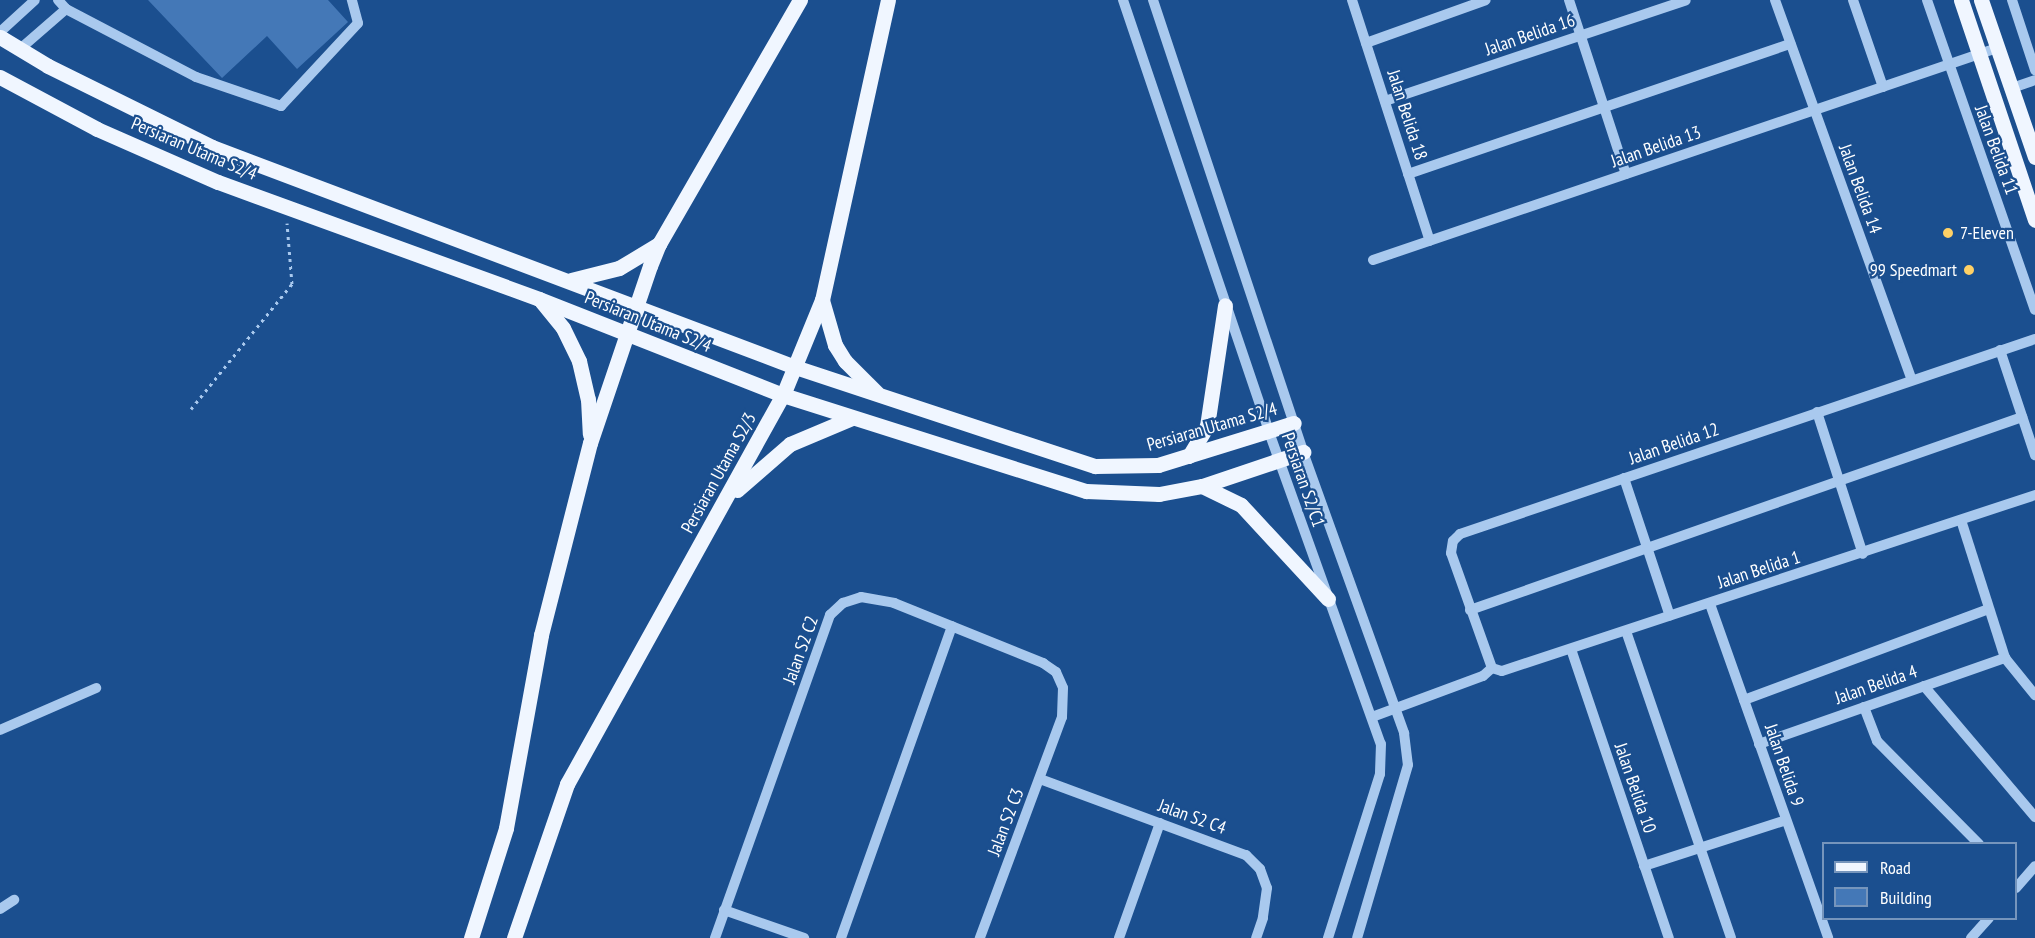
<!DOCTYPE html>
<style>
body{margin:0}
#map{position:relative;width:2035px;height:938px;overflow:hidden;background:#1b4f8f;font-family:"PT Sans Narrow",sans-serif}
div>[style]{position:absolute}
.building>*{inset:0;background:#4478b7}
.path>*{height:3px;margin-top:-1.5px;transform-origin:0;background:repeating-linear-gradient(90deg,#a9c9ee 0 3px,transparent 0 7.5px)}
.minor>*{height:10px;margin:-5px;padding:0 5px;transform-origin:5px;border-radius:5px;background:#a9c9ee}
.major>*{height:15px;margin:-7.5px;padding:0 7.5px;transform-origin:7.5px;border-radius:7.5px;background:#f0f6ff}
.dots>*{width:16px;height:16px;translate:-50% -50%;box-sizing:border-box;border:3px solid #1b4f8f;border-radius:50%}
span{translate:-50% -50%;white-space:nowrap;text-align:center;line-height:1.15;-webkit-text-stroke:4.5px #1b4f8f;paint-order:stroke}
.street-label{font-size:18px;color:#fff}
.poi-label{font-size:18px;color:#fff}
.left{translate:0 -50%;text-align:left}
.right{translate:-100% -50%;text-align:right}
.legend{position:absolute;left:1822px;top:842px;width:195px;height:78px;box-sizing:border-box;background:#1b4f8f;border:2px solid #7695bc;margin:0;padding:8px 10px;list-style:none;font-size:18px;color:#fff}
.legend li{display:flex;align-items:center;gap:12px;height:30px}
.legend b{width:30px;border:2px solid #7695bc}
</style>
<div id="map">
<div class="building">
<i style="clip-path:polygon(148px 0,328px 0,348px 22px,297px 69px,267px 36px,222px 78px)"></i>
</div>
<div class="path">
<i style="left:191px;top:409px;width:161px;rotate:-51.1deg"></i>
<i style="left:292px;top:284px;width:61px;rotate:-94.7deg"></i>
</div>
<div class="minor">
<i style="left:58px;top:0;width:12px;rotate:48deg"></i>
<i style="left:66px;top:9px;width:147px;rotate:27.6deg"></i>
<i style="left:196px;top:77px;width:90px;rotate:18.8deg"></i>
<i style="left:281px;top:106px;width:113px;rotate:-47.1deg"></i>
<i style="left:358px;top:23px;width:24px;rotate:-105deg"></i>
<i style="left:1123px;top:0;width:456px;rotate:71.3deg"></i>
<i style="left:1269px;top:432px;width:331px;rotate:70.3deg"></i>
<i style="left:1381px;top:744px;width:30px;rotate:92deg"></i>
<i style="left:1380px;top:774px;width:172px;rotate:107.6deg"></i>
<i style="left:1153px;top:0;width:476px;rotate:71.6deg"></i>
<i style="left:1303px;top:452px;width:299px;rotate:70.2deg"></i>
<i style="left:1404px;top:733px;width:32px;rotate:83deg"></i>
<i style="left:1408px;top:765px;width:180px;rotate:106.4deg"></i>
<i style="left:1352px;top:0;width:253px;rotate:72.1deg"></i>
<i style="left:1569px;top:0;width:183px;rotate:71.9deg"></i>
<i style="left:1775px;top:0;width:404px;rotate:70.2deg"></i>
<i style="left:1853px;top:0;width:92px;rotate:71deg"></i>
<i style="left:1927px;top:0;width:328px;rotate:70.8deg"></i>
<i style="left:2012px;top:0;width:74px;rotate:71.8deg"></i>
<i style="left:0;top:32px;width:47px;rotate:-42.4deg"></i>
<i style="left:1366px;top:43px;width:127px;rotate:-19.7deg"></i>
<i style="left:20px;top:49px;width:61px;rotate:-41deg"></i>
<i style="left:2012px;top:88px;width:24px;rotate:-19deg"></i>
<i style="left:1385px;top:101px;width:317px;rotate:-18.5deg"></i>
<i style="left:1408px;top:174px;width:404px;rotate:-18.8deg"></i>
<i style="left:1373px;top:260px;width:659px;rotate:-18.76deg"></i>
<i style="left:2000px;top:350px;width:111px;rotate:71.6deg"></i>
<i style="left:1817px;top:412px;width:149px;rotate:72.1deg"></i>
<i style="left:1624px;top:478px;width:145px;rotate:71.6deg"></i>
<i style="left:1961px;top:520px;width:145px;rotate:72.3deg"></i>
<i style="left:2005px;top:658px;width:48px;rotate:51deg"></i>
<i style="left:1710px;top:604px;width:354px;rotate:70.5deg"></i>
<i style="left:1470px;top:610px;width:585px;rotate:-19.27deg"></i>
<i style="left:1626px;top:631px;width:324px;rotate:71.1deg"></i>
<i style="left:1571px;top:649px;width:305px;rotate:71.3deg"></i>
<i style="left:1492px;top:668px;width:122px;rotate:-109.6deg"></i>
<i style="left:1451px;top:553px;width:12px;rotate:-81deg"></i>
<i style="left:1453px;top:541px;width:10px;rotate:-45deg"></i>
<i style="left:1460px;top:534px;width:607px;rotate:-18.73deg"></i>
<i style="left:1492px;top:668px;width:10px;rotate:17deg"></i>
<i style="left:1502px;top:671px;width:561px;rotate:-18.27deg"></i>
<i style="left:1924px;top:686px;width:172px;rotate:49.7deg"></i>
<i style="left:1744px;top:700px;width:261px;rotate:-20.4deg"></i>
<i style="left:1864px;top:707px;width:36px;rotate:69deg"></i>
<i style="left:1877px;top:741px;width:145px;rotate:45.3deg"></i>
<i style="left:1372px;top:717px;width:118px;rotate:-20.3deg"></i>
<i style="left:1483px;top:676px;width:12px;rotate:-42deg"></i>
<i style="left:0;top:730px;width:105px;rotate:-23.6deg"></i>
<i style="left:1759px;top:744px;width:261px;rotate:-19.3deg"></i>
<i style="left:1040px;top:779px;width:220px;rotate:20.3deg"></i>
<i style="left:1246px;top:855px;width:20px;rotate:45deg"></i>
<i style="left:1260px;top:869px;width:20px;rotate:70deg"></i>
<i style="left:1267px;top:888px;width:30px;rotate:98deg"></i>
<i style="left:1263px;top:918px;width:21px;rotate:109deg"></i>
<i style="left:1644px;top:866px;width:149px;rotate:-17.9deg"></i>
<i style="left:2016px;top:888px;width:29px;rotate:-49deg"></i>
<i style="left:0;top:909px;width:17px;rotate:-33deg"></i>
<i style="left:724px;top:910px;width:85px;rotate:19.3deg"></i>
<i style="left:715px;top:938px;width:343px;rotate:-70.4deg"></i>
<i style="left:830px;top:615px;width:18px;rotate:-43deg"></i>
<i style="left:843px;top:603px;width:19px;rotate:-18deg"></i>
<i style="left:861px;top:597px;width:34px;rotate:10deg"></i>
<i style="left:894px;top:603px;width:161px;rotate:21.9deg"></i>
<i style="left:1043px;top:663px;width:16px;rotate:35deg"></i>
<i style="left:1056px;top:672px;width:17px;rotate:66deg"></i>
<i style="left:1063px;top:688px;width:29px;rotate:92deg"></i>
<i style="left:1062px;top:717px;width:236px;rotate:110.4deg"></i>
<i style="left:841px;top:938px;width:331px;rotate:-70.4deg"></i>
<i style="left:1119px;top:938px;width:122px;rotate:-70.4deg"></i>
<i style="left:1971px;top:938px;width:27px;rotate:-48deg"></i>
</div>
<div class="major">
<i style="left:1961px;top:0;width:232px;rotate:71.4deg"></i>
<i style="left:1981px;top:0;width:166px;rotate:71deg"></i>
<i style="left:0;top:37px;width:56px;rotate:31.1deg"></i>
<i style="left:48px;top:66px;width:183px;rotate:26.3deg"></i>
<i style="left:212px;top:147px;width:623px;rotate:20.67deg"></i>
<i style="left:795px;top:367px;width:316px;rotate:18.3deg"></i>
<i style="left:1095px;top:466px;width:63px;rotate:-0.9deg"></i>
<i style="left:1158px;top:465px;width:142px;rotate:-17.2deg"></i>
<i style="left:0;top:77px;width:110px;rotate:28.2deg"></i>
<i style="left:97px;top:129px;width:132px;rotate:23.7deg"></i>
<i style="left:218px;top:182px;width:342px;rotate:20deg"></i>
<i style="left:539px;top:299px;width:262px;rotate:21.5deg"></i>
<i style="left:783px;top:395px;width:318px;rotate:17.6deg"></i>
<i style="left:1086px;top:491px;width:73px;rotate:2.4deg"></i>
<i style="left:1159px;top:494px;width:44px;rotate:-10.5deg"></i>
<i style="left:1202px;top:486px;width:107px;rotate:-18.6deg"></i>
<i style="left:571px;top:280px;width:49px;rotate:-14deg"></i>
<i style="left:619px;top:268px;width:47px;rotate:-31deg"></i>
<i style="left:822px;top:300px;width:47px;rotate:73.9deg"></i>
<i style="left:835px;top:345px;width:19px;rotate:58deg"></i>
<i style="left:845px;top:361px;width:45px;rotate:45deg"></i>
<i style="left:542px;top:302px;width:33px;rotate:51deg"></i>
<i style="left:563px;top:328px;width:37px;rotate:64deg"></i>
<i style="left:579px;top:361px;width:39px;rotate:77deg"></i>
<i style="left:588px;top:399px;width:35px;rotate:87deg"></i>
<i style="left:1189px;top:456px;width:35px;rotate:-59deg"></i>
<i style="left:1207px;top:426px;width:122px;rotate:-81.5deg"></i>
<i style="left:1202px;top:486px;width:43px;rotate:26deg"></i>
<i style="left:1241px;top:505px;width:128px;rotate:47.2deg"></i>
<i style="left:737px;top:490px;width:70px;rotate:-41deg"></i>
<i style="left:790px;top:444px;width:67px;rotate:-22.8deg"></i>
<i style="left:471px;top:938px;width:115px;rotate:-72.3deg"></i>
<i style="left:506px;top:828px;width:196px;rotate:-79.7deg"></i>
<i style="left:541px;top:635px;width:198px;rotate:-75.7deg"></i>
<i style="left:590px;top:443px;width:187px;rotate:-71.3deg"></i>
<i style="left:650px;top:266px;width:24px;rotate:-68deg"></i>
<i style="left:659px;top:244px;width:282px;rotate:-60deg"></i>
<i style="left:514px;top:938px;width:163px;rotate:-71deg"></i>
<i style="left:567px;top:784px;width:445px;rotate:-61deg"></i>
<i style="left:783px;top:395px;width:103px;rotate:-67.7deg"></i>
<i style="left:822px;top:300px;width:307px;rotate:-77.6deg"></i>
</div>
<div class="dots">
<i style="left:1948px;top:233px;background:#ffd166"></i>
<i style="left:1969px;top:270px;background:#ffd166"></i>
</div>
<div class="street-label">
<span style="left:1530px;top:35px;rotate:-19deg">Jalan Belida 16</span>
<span style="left:1407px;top:115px;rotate:72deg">Jalan Belida 18</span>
<span style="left:1656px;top:147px;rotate:-19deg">Jalan Belida 13</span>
<span style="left:194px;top:149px;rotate:23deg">Persiaran Utama S2/4</span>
<span style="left:1996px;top:150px;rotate:70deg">Jalan Belida 11</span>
<span style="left:1860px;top:189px;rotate:70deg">Jalan Belida 14</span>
<span style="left:648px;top:322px;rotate:22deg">Persiaran Utama S2/4</span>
<span style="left:1212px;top:427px;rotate:-16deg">Persiaran Utama S2/4</span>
<span style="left:1674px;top:444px;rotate:-19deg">Jalan Belida 12</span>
<span style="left:719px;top:473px;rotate:-61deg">Persiaran Utama S2/3</span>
<span style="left:1303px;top:480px;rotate:71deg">Persiaran S2/C1</span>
<span style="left:1759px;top:570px;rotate:-18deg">Jalan Belida 1</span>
<span style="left:801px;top:650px;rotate:-70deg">Jalan S2 C2</span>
<span style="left:1876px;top:685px;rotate:-19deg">Jalan Belida 4</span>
<span style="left:1784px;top:765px;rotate:71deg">Jalan Belida 9</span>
<span style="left:1635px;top:788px;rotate:71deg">Jalan Belida 10</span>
<span style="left:1192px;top:817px;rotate:20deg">Jalan S2 C4</span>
<span style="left:1006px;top:822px;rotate:-69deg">Jalan S2 C3</span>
</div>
<div class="poi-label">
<span class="left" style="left:1960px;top:233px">7-Eleven</span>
<span class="right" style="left:1957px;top:270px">99 Speedmart</span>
</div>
<ul class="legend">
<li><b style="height:8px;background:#f0f6ff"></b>Road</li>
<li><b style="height:16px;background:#4478b7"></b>Building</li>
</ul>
</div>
